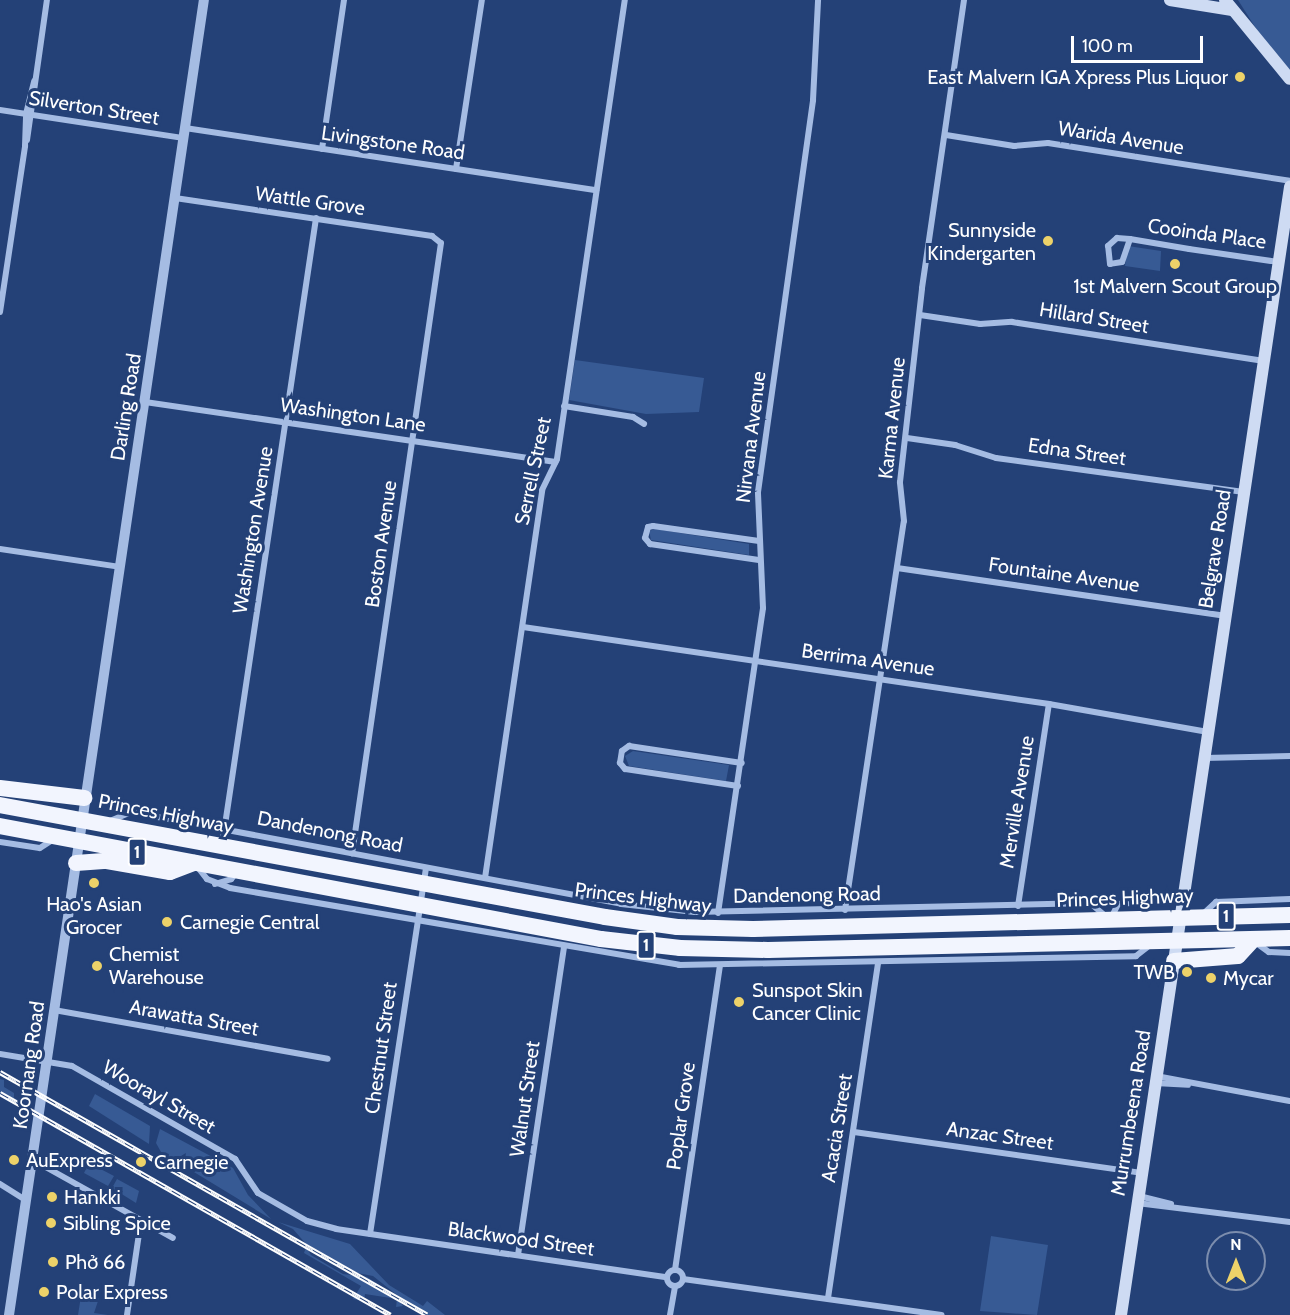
<!DOCTYPE html>
<meta charset="utf-8">
<style>
body{margin:0}
#map{position:relative;width:1290px;height:1315px;overflow:hidden;background:#244177;font-family:Cabin,sans-serif}
div>[style]{position:absolute}
.green>*{inset:0;background:#375a94}
.minor>*{height:6px;margin:-3px;padding:0 3px;transform-origin:3px;border-radius:3px;background:#a5bce3}
.minor>.ring{margin:-3px;padding:0;box-sizing:content-box;background:none;border:6px solid #a5bce3;border-radius:50%}
.tertiary>*{height:10px;margin:-5px;padding:0 5px;transform-origin:5px;border-radius:5px;background:#a5bce3}
.secondary>*{height:12px;margin:-6px;padding:0 6px;transform-origin:6px;border-radius:6px;background:#cedbf3}
.trunk>*{height:16px;margin:-8px;padding:0 8px;transform-origin:8px;border-radius:8px;background:#f2f5fe}
.rail>*{height:5px;margin-top:-2.5px;transform-origin:0;background:repeating-linear-gradient(90deg,#244177 0 9px,#fff 0 18px);box-sizing:border-box;border-block:2px solid #fff}
.dots>*{width:16px;height:16px;translate:-50% -50%;box-sizing:border-box;border:3px solid #244177;border-radius:50%}
span{translate:-50% -50%;white-space:nowrap;text-align:center;line-height:1.15;-webkit-text-stroke:6px #244177;paint-order:stroke}
.shield-label span{padding:2px 4px;background:#244177;border:2px solid;border-radius:4px;-webkit-text-stroke-width:0}
.shield-label{font-size:18px;color:#fff;font-weight:700}
.poi-label{font-size:20px;color:#fff}
.right{translate:-100% -50%;text-align:right}
.left{translate:0 -50%;text-align:left}
.street-label{font-size:20px;color:#fff}
.north{position:absolute;left:1206px;top:1231px;width:60px;height:60px;box-sizing:border-box;background:#244177;border:2px solid #7c8dad;border-radius:50%;rotate:0deg;font-size:16px;font-weight:700;line-height:24px;text-align:center;color:#fff}
.north::after{content:'';display:block;margin:auto;width:21px;height:27px;background:#edd269;clip-path:polygon(50% 0,100% 100%,50% 72%,0 100%)}
.scale{position:absolute;left:1071px;top:36px;width:132px;height:27px;box-sizing:border-box;border:3px solid #fff;border-top:0;padding-left:8px;font-size:18px;line-height:21px;white-space:nowrap;color:#fff;-webkit-text-stroke:4px #244177;paint-order:stroke}
</style>
<div id="map">
<div class="green">
<i style="clip-path:polygon(1238px 0,1290px 0,1290px 70px,1257px 30px)"></i>
<i style="clip-path:polygon(1128px 246px,1161px 251px,1160px 271px,1125px 266px)"></i>
<i style="clip-path:polygon(575px 360px,704px 378px,699px 412px,646px 414px,569px 400px)"></i>
<i style="clip-path:polygon(655px 529px,749px 544px,749px 555px,651px 540px,649px 531px)"></i>
<i style="clip-path:polygon(633px 751px,729px 765px,726px 781px,629px 766px,625px 756px)"></i>
<i style="clip-path:polygon(0 1079px,4px 1080px,4px 1087px,14px 1093px,14px 1098px,27px 1106px,27px 1111px,4px 1099px,5px 1093px,0 1095px)"></i>
<i style="clip-path:polygon(95px 1094px,150px 1126px,149px 1144px,89px 1106px)"></i>
<i style="clip-path:polygon(160px 1129px,233px 1168px,248px 1195px,271px 1219px,161px 1152px,156px 1143px)"></i>
<i style="clip-path:polygon(89px 1163px,114px 1176px,108px 1186px,84px 1173px)"></i>
<i style="clip-path:polygon(117px 1179px,139px 1191px,136px 1203px,112px 1188px)"></i>
<i style="clip-path:polygon(278px 1222px,350px 1244px,389px 1285px,423px 1306px,427px 1301px,445px 1315px,422px 1315px,373px 1276px,347px 1271px,313px 1252px,293px 1229px)"></i>
<i style="clip-path:polygon(991px 1236px,1048px 1245px,1037px 1315px,980px 1311px)"></i>
<i style="clip-path:polygon(306px 1247px,311px 1255px,343px 1274px,367px 1277px,394px 1295px,403px 1306px,396px 1307px,397px 1299px,365px 1294px,364px 1301px,353px 1299px,361px 1286px,304px 1253px)"></i>
<i style="clip-path:polygon(81px 1296px,99px 1298px,94px 1313px,108px 1315px,78px 1315px)"></i>
</div>
<div class="minor">
<i style="left:0;top:110px;width:186px;rotate:8.7deg"></i>
<i style="left:185px;top:128px;width:416px;rotate:8.6deg"></i>
<i style="left:946px;top:135px;width:69px;rotate:9.2deg"></i>
<i style="left:1014px;top:146px;width:34px;rotate:-5deg"></i>
<i style="left:1048px;top:143px;width:245px;rotate:8.9deg"></i>
<i style="left:27px;top:140px;width:141px;rotate:-81.9deg"></i>
<i style="left:322px;top:149px;width:151px;rotate:-81.6deg"></i>
<i style="left:456px;top:169px;width:171px;rotate:-81.3deg"></i>
<i style="left:175px;top:198px;width:260px;rotate:8.4deg"></i>
<i style="left:432px;top:236px;width:11px;rotate:38deg"></i>
<i style="left:441px;top:243px;width:617px;rotate:98.29deg"></i>
<i style="left:1130px;top:239px;width:24px;rotate:109deg"></i>
<i style="left:1122px;top:262px;width:12px;rotate:171deg"></i>
<i style="left:1110px;top:264px;width:18px;rotate:-96deg"></i>
<i style="left:1108px;top:246px;width:12px;rotate:-42deg"></i>
<i style="left:1117px;top:238px;width:13px;rotate:4deg"></i>
<i style="left:1130px;top:239px;width:60px;rotate:9.6deg"></i>
<i style="left:1189px;top:249px;width:90px;rotate:8.3deg"></i>
<i style="left:0;top:312px;width:168px;rotate:-81.4deg"></i>
<i style="left:25px;top:146px;width:32px;rotate:-88deg"></i>
<i style="left:26px;top:114px;width:34px;rotate:-76deg"></i>
<i style="left:920px;top:315px;width:61px;rotate:8.5deg"></i>
<i style="left:980px;top:324px;width:32px;rotate:-4deg"></i>
<i style="left:1012px;top:322px;width:255px;rotate:8.8deg"></i>
<i style="left:145px;top:402px;width:415px;rotate:8.3deg"></i>
<i style="left:564px;top:406px;width:70px;rotate:9.1deg"></i>
<i style="left:633px;top:417px;width:13px;rotate:32deg"></i>
<i style="left:907px;top:438px;width:49px;rotate:8.3deg"></i>
<i style="left:955px;top:445px;width:43px;rotate:17.6deg"></i>
<i style="left:996px;top:458px;width:250px;rotate:7.8deg"></i>
<i style="left:759px;top:541px;width:107px;rotate:-171.9deg"></i>
<i style="left:653px;top:526px;width:5px;rotate:169deg"></i>
<i style="left:648px;top:527px;width:11px;rotate:105deg"></i>
<i style="left:645px;top:538px;width:8px;rotate:50deg"></i>
<i style="left:650px;top:544px;width:110px;rotate:8.4deg"></i>
<i style="left:0;top:549px;width:121px;rotate:8.5deg"></i>
<i style="left:897px;top:568px;width:331px;rotate:8.3deg"></i>
<i style="left:523px;top:627px;width:532px;rotate:8.33deg"></i>
<i style="left:1049px;top:704px;width:160px;rotate:10deg"></i>
<i style="left:1204px;top:758px;width:86px;rotate:-1.3deg"></i>
<i style="left:738px;top:786px;width:114px;rotate:-171.4deg"></i>
<i style="left:625px;top:769px;width:8px;rotate:-130deg"></i>
<i style="left:620px;top:763px;width:12px;rotate:-81deg"></i>
<i style="left:622px;top:751px;width:9px;rotate:-36deg"></i>
<i style="left:629px;top:746px;width:114px;rotate:8.6deg"></i>
<i style="left:110px;top:821px;width:23px;rotate:-23deg"></i>
<i style="left:131px;top:812px;width:499px;rotate:10.6deg"></i>
<i style="left:621px;top:904px;width:74px;rotate:6.2deg"></i>
<i style="left:695px;top:912px;width:395px;rotate:-1.3deg"></i>
<i style="left:1090px;top:903px;width:26px;rotate:40deg"></i>
<i style="left:1110px;top:920px;width:18px;rotate:-63deg"></i>
<i style="left:1118px;top:904px;width:65px;rotate:-4.4deg"></i>
<i style="left:0;top:842px;width:40px;rotate:8.5deg"></i>
<i style="left:40px;top:848px;width:17px;rotate:-33deg"></i>
<i style="left:222px;top:845px;width:634px;rotate:-81.47deg"></i>
<i style="left:196px;top:865px;width:18px;rotate:52deg"></i>
<i style="left:207px;top:879px;width:25px;rotate:21deg"></i>
<i style="left:230px;top:888px;width:456px;rotate:9.7deg"></i>
<i style="left:679px;top:965px;width:457px;rotate:-1.1deg"></i>
<i style="left:1136px;top:956px;width:18px;rotate:-38deg"></i>
<i style="left:485px;top:878px;width:392px;rotate:-81.6deg"></i>
<i style="left:542px;top:490px;width:34px;rotate:-64deg"></i>
<i style="left:557px;top:459px;width:464px;rotate:-81.6deg"></i>
<i style="left:215px;top:884px;width:17px;rotate:-17deg"></i>
<i style="left:231px;top:879px;width:9px;rotate:-49deg"></i>
<i style="left:1018px;top:906px;width:204px;rotate:-81.3deg"></i>
<i style="left:845px;top:910px;width:393px;rotate:-81.4deg"></i>
<i style="left:904px;top:521px;width:39px;rotate:-96deg"></i>
<i style="left:900px;top:482px;width:195px;rotate:-83.5deg"></i>
<i style="left:922px;top:288px;width:291px;rotate:-81.7deg"></i>
<i style="left:718px;top:913px;width:308px;rotate:-81.6deg"></i>
<i style="left:763px;top:608px;width:116px;rotate:-92.5deg"></i>
<i style="left:758px;top:492px;width:396px;rotate:-82deg"></i>
<i style="left:813px;top:100px;width:100px;rotate:-87.1deg"></i>
<i style="left:1201px;top:916px;width:21px;rotate:-43deg"></i>
<i style="left:1216px;top:902px;width:74px;rotate:-2.3deg"></i>
<i style="left:1255px;top:942px;width:17px;rotate:36deg"></i>
<i style="left:1269px;top:952px;width:21px;rotate:3deg"></i>
<i style="left:54px;top:1010px;width:278px;rotate:10.1deg"></i>
<i style="left:0;top:1054px;width:73px;rotate:9.5deg"></i>
<i style="left:72px;top:1066px;width:188px;rotate:29.7deg"></i>
<i style="left:235px;top:1159px;width:41px;rotate:55.9deg"></i>
<i style="left:258px;top:1193px;width:56px;rotate:29.7deg"></i>
<i style="left:307px;top:1221px;width:30px;rotate:15deg"></i>
<i style="left:336px;top:1229px;width:334px;rotate:8.3deg"></i>
<i style="left:1156px;top:1076px;width:136px;rotate:10.6deg"></i>
<i style="left:1155px;top:1083px;width:33px;rotate:3deg"></i>
<i style="left:854px;top:1132px;width:292px;rotate:8.1deg"></i>
<i style="left:33px;top:1160px;width:160px;rotate:29.1deg"></i>
<i style="left:0;top:1184px;width:31px;rotate:32deg"></i>
<i style="left:1139px;top:1196px;width:33px;rotate:14deg"></i>
<i style="left:1137px;top:1203px;width:154px;rotate:7.1deg"></i>
<i style="left:370px;top:1234px;width:370px;rotate:-81.3deg"></i>
<i style="left:518px;top:1255px;width:311px;rotate:-81.5deg"></i>
<i style="left:675px;top:1270px;width:307px;rotate:-81.6deg"></i>
<i class="ring" style="left:667px;top:1270px;width:10px;height:10px"></i>
<i style="left:683px;top:1279px;width:261px;rotate:7.9deg"></i>
<i style="left:828px;top:1298px;width:339px;rotate:-81.5deg"></i>
<i style="left:127px;top:1315px;width:96px;rotate:-81.6deg"></i>
<i style="left:670px;top:1315px;width:29px;rotate:-80deg"></i>
</div>
<div class="tertiary">
<i style="left:9px;top:1315px;width:1329px;rotate:-81.57deg"></i>
</div>
<div class="secondary">
<i style="left:1170px;top:0;width:63px;rotate:9.2deg"></i>
<i style="left:1225px;top:0;width:102px;rotate:50.6deg"></i>
<i style="left:1121px;top:1315px;width:1141px;rotate:-81.48deg"></i>
</div>
<div class="trunk">
<i style="left:0;top:788px;width:85px;rotate:6.8deg"></i>
<i style="left:0;top:805px;width:615px;rotate:10.49deg"></i>
<i style="left:605px;top:917px;width:73px;rotate:7.9deg"></i>
<i style="left:677px;top:927px;width:76px;rotate:1.5deg"></i>
<i style="left:753px;top:929px;width:537px;rotate:-1.49deg"></i>
<i style="left:0;top:826px;width:612px;rotate:10.65deg"></i>
<i style="left:601px;top:939px;width:80px;rotate:6.5deg"></i>
<i style="left:680px;top:948px;width:88px;rotate:1.3deg"></i>
<i style="left:768px;top:950px;width:522px;rotate:-1.32deg"></i>
<i style="left:76px;top:863px;width:31px;rotate:-4deg"></i>
<i style="left:107px;top:861px;width:64px;rotate:9.9deg"></i>
<i style="left:170px;top:872px;width:26px;rotate:-21deg"></i>
<i style="left:1174px;top:961px;width:64px;rotate:-4.5deg"></i>
<i style="left:1238px;top:956px;width:22px;rotate:-47deg"></i>
</div>
<div class="rail">
<i style="left:0;top:1072px;width:491px;rotate:29.6deg"></i>
<i style="left:0;top:1093px;width:449px;rotate:29.6deg"></i>
</div>
<div class="dots">
<i style="left:1240px;top:77px;background:#edd269"></i>
<i style="left:1048px;top:241px;background:#edd269"></i>
<i style="left:1175px;top:264px;background:#edd269"></i>
<i style="left:94px;top:883px;background:#edd269"></i>
<i style="left:167px;top:922px;background:#edd269"></i>
<i style="left:97px;top:966px;background:#edd269"></i>
<i style="left:1187px;top:972px;background:#edd269"></i>
<i style="left:1211px;top:978px;background:#edd269"></i>
<i style="left:739px;top:1002px;background:#edd269"></i>
<i style="left:14px;top:1160px;background:#edd269"></i>
<i style="left:141px;top:1162px;background:#edd269"></i>
<i style="left:52px;top:1197px;background:#edd269"></i>
<i style="left:51px;top:1223px;background:#edd269"></i>
<i style="left:53px;top:1262px;background:#edd269"></i>
<i style="left:44px;top:1292px;background:#edd269"></i>
</div>
<div class="shield-label">
<span style="left:137px;top:852px">1</span>
<span style="left:1226px;top:916px">1</span>
<span style="left:646px;top:945px">1</span>
</div>
<div class="poi-label">
<span class="right" style="left:1228px;top:77px">East Malvern IGA Xpress Plus Liquor</span>
<span class="right" style="left:1036px;top:242px">Sunnyside<br>Kindergarten</span>
<span style="left:1175px;top:286px">1st Malvern Scout Group</span>
<span style="left:94px;top:916px">Hao's Asian<br>Grocer</span>
<span class="left" style="left:180px;top:922px">Carnegie Central</span>
<span class="left" style="left:109px;top:966px">Chemist<br>Warehouse</span>
<span class="right" style="left:1175px;top:972px">TWB</span>
<span class="left" style="left:1223px;top:978px">Mycar</span>
<span class="left" style="left:752px;top:1002px">Sunspot Skin<br>Cancer Clinic</span>
<span class="left" style="left:26px;top:1160px">AuExpress</span>
<span class="left" style="left:154px;top:1162px">Carnegie</span>
<span class="left" style="left:64px;top:1197px">Hankki</span>
<span class="left" style="left:63px;top:1223px">Sibling Spice</span>
<span class="left" style="left:65px;top:1262px">Phở 66</span>
<span class="left" style="left:56px;top:1292px">Polar Express</span>
</div>
<div class="street-label">
<span style="left:94px;top:108px;rotate:9deg">Silverton Street</span>
<span style="left:1121px;top:138px;rotate:9deg">Warida Avenue</span>
<span style="left:393px;top:143px;rotate:8deg">Livingstone Road</span>
<span style="left:310px;top:201px;rotate:8deg">Wattle Grove</span>
<span style="left:1207px;top:234px;rotate:8deg">Cooinda Place</span>
<span style="left:1094px;top:318px;rotate:9deg">Hillard Street</span>
<span style="left:126px;top:407px;rotate:-81deg">Darling Road</span>
<span style="left:353px;top:415px;rotate:8deg">Washington Lane</span>
<span style="left:892px;top:418px;rotate:-84deg">Karma Avenue</span>
<span style="left:751px;top:437px;rotate:-83deg">Nirvana Avenue</span>
<span style="left:1077px;top:452px;rotate:8deg">Edna Street</span>
<span style="left:533px;top:471px;rotate:-78deg">Serrell Street</span>
<span style="left:253px;top:530px;rotate:-81deg">Washington Avenue</span>
<span style="left:381px;top:544px;rotate:-82deg">Boston Avenue</span>
<span style="left:1215px;top:549px;rotate:-81deg">Belgrave Road</span>
<span style="left:1064px;top:575px;rotate:8deg">Fountaine Avenue</span>
<span style="left:868px;top:660px;rotate:8deg">Berrima Avenue</span>
<span style="left:1017px;top:802px;rotate:-81deg">Merville Avenue</span>
<span style="left:166px;top:814px;rotate:11deg">Princes Highway</span>
<span style="left:330px;top:832px;rotate:11deg">Dandenong Road</span>
<span style="left:807px;top:895px;rotate:-1deg">Dandenong Road</span>
<span style="left:643px;top:898px;rotate:7deg">Princes Highway</span>
<span style="left:1125px;top:898px;rotate:-2deg">Princes Highway</span>
<span style="left:194px;top:1018px;rotate:10deg">Arawatta Street</span>
<span style="left:381px;top:1048px;rotate:-82deg">Chestnut Street</span>
<span style="left:29px;top:1065px;rotate:-82deg">Koornang Road</span>
<span style="left:159px;top:1097px;rotate:30deg">Woorayl Street</span>
<span style="left:525px;top:1099px;rotate:-82deg">Walnut Street</span>
<span style="left:1131px;top:1113px;rotate:-81deg">Murrumbeena Road</span>
<span style="left:681px;top:1116px;rotate:-82deg">Poplar Grove</span>
<span style="left:837px;top:1128px;rotate:-81deg">Acacia Street</span>
<span style="left:1000px;top:1136px;rotate:8deg">Anzac Street</span>
<span style="left:521px;top:1239px;rotate:8deg">Blackwood Street</span>
</div>
<div class="north">N</div>
<div class="scale">100 m</div>
</div>
